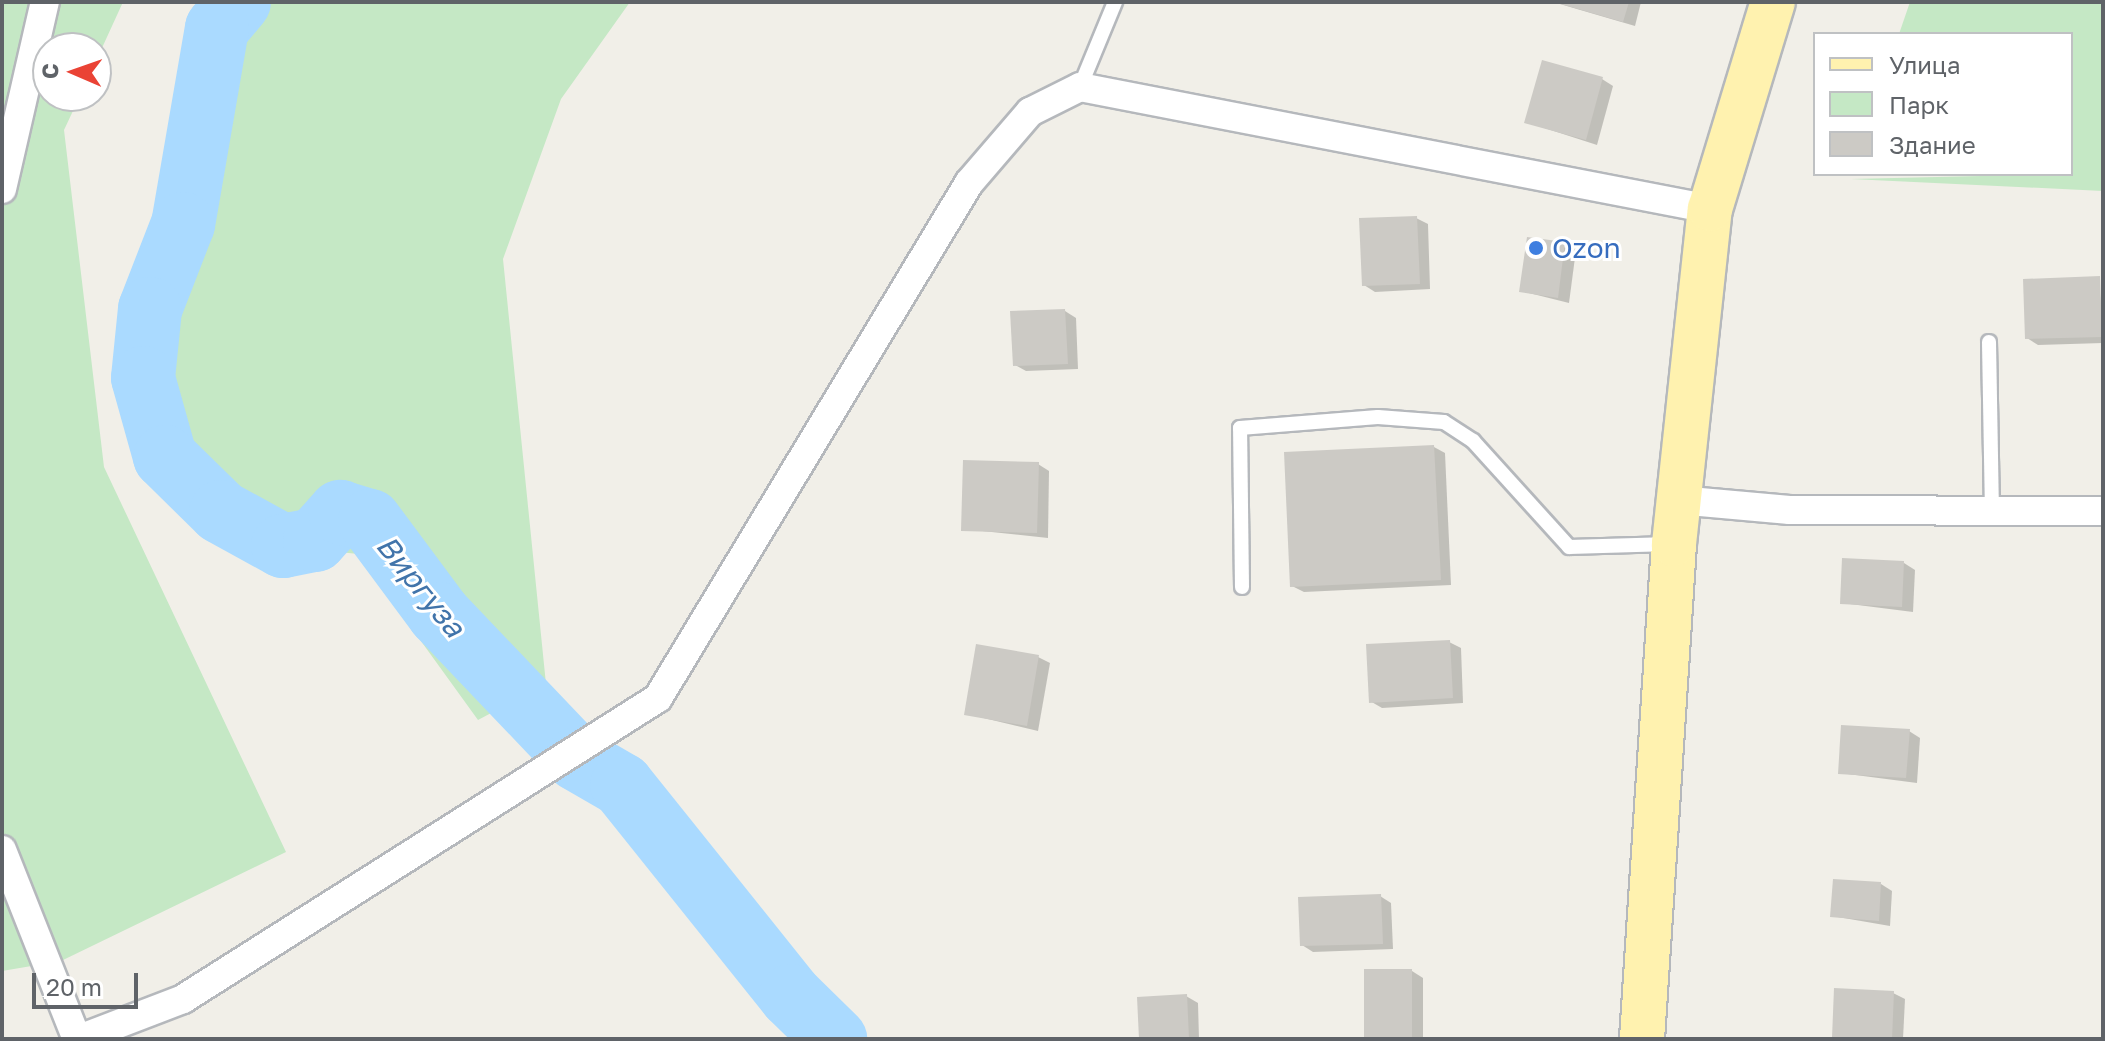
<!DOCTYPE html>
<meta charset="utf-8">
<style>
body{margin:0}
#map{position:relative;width:2105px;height:1041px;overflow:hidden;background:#f1efe8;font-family:"Golos Text",sans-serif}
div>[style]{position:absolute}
.green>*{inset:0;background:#c5e8c5}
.shadow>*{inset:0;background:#0003}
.river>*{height:64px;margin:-32px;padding:0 32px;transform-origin:32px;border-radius:32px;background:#aadaff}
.building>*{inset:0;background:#cccac5}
.roads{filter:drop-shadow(2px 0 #b5b8bc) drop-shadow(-2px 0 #b5b8bc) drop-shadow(0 2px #b5b8bc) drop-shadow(0 -2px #b5b8bc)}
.lane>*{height:14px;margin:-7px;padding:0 7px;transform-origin:7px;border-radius:7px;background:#fff}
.street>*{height:28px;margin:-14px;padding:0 14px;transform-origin:14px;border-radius:14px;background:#fff}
.primary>*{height:44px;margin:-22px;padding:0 22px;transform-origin:22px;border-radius:22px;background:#fff2af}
.dots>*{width:22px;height:22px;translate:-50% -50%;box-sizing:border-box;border:4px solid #fff;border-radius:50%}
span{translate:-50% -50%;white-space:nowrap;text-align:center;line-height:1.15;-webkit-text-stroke:6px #fff;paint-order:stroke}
.shop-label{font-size:28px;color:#366cbe}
.left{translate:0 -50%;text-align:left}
.water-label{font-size:30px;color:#4174aa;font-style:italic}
.frame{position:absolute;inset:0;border:4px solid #5f6368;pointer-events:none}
.legend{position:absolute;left:1813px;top:32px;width:260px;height:144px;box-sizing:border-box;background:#fff;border:2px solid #bfc1c3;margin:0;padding:10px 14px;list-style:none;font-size:24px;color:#5f6368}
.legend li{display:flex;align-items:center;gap:16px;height:40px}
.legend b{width:40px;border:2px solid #bfc1c3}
.north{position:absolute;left:32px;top:32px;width:80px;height:80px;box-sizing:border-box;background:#fff;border:2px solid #bfc1c3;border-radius:50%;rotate:272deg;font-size:22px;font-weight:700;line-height:32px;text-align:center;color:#5f6368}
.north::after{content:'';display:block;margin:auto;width:28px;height:36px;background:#ea4335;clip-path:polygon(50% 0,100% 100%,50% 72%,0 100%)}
.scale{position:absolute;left:32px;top:973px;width:106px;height:36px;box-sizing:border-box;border:4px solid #5f6368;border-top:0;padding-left:10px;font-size:24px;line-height:28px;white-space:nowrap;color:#5f6368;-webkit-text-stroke:6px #fff;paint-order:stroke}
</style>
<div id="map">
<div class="green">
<i style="clip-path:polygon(2px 2px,123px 2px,96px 61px,96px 48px,48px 48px,48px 96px,80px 96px,64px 130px,104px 467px,286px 852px,61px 961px,2px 971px)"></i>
<i style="clip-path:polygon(239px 2px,630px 2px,561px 99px,503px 259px,546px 684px,478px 720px,358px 554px,283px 546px,221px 512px,165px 457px,143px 378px,150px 309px,183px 224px,217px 28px)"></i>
<i style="clip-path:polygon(1910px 2px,2103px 2px,2103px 191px,1851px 179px,2071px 174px,2071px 34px,1899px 34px)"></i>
</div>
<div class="shadow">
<i style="clip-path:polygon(1553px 2px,1641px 2px,1635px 26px)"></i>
<i style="clip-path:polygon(1602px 79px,1613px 86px,1597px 145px,1526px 122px)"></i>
<i style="clip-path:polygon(1416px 218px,1428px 224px,1430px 289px,1375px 292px,1364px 285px)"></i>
<i style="clip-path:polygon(1528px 239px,1576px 250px,1569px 303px,1521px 291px)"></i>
<i style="clip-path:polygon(2099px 278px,2103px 343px,2038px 345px,2027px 338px)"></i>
<i style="clip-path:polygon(1065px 311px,1076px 318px,1078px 369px,1026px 371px,1015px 365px)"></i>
<i style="clip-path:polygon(1434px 447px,1445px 453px,1451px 585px,1304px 592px,1292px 586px)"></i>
<i style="clip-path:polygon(1038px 464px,1049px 471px,1048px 538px,963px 529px)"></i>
<i style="clip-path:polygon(1904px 563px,1915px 570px,1913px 612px,1842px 603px)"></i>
<i style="clip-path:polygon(1449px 642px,1461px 648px,1463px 703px,1382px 708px,1370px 701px)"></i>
<i style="clip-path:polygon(1038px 657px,1050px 663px,1038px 731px,967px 714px)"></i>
<i style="clip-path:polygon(1909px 731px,1920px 738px,1917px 783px,1840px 773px)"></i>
<i style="clip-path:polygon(1881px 884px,1892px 891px,1890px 926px,1832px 916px)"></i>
<i style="clip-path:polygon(1380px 896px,1391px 903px,1393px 949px,1313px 952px,1302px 945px)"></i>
<i style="clip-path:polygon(1412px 971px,1423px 978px,1423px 1039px,1367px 1039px)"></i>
<i style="clip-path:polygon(1893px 993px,1905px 999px,1903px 1039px,1834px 1037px)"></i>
<i style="clip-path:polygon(1186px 996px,1198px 1003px,1199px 1039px,1141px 1039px)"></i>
</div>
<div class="river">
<i style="left:239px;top:2px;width:34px;rotate:130deg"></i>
<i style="left:217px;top:28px;width:199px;rotate:99.8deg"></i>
<i style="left:183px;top:224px;width:91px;rotate:111.2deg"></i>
<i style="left:150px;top:309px;width:69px;rotate:95.8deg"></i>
<i style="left:143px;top:378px;width:82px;rotate:74.4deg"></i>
<i style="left:165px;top:457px;width:78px;rotate:44.5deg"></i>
<i style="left:221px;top:512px;width:71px;rotate:28.7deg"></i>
<i style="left:283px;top:546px;width:33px;rotate:-11deg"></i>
<i style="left:315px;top:540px;width:38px;rotate:-48deg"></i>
<i style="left:340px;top:512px;width:31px;rotate:17deg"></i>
<i style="left:370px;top:521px;width:116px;rotate:53.4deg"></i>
<i style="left:439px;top:614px;width:200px;rotate:46.4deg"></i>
<i style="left:577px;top:759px;width:52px;rotate:30deg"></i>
<i style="left:622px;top:785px;width:270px;rotate:51.3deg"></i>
<i style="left:791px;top:996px;width:62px;rotate:44.3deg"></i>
</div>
<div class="building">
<i style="clip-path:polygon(1554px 2px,1629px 2px,1623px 22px)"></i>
<i style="clip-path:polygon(1542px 60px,1603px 77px,1586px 140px,1524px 123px)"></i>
<i style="clip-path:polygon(1417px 216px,1420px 284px,1362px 286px,1359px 218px)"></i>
<i style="clip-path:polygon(1527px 237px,1565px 242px,1558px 298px,1519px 292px)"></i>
<i style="clip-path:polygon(2100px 276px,2102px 337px,2025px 339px,2023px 279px)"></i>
<i style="clip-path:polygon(1065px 309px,1068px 364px,1013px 366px,1010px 311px)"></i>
<i style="clip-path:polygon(1434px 445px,1441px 580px,1290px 587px,1284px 452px)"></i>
<i style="clip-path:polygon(963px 460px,1039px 462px,1037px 533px,961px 531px)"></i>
<i style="clip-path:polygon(1842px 558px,1904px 561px,1902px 607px,1840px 604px)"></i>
<i style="clip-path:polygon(1450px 640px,1453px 698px,1369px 703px,1366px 644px)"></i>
<i style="clip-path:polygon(976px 644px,1039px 655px,1027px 726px,964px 715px)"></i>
<i style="clip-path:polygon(1841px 725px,1910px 729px,1906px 778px,1838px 774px)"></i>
<i style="clip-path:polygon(1833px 879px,1881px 882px,1879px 921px,1830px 917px)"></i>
<i style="clip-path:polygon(1381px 894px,1383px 944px,1300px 946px,1298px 897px)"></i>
<i style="clip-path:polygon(1364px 969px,1412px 969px,1412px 1039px,1364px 1039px)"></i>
<i style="clip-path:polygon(1834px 988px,1894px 991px,1892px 1039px,1832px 1038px)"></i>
<i style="clip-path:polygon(1187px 994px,1189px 1039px,1139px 1039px,1137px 997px)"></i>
</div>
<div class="roads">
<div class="lane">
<i style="left:1080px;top:87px;width:92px;rotate:-67.6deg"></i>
<i style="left:1989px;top:342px;width:166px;rotate:89deg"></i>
<i style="left:1242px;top:587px;width:159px;rotate:-90.7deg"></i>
<i style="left:1240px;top:428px;width:138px;rotate:-4.6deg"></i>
<i style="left:1378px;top:417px;width:66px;rotate:4.3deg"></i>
<i style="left:1444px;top:422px;width:35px;rotate:33deg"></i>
<i style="left:1473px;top:441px;width:143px;rotate:47.8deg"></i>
<i style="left:1569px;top:547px;width:101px;rotate:-1.7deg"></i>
</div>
<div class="street">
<i style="left:2px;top:189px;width:192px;rotate:-77.1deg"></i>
<i style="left:1678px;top:500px;width:112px;rotate:5.1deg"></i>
<i style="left:1790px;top:510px;width:313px;rotate:0.2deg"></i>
<i style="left:2px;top:850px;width:203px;rotate:68.4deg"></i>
<i style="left:79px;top:1039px;width:111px;rotate:-21deg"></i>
<i style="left:183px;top:999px;width:562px;rotate:-32.36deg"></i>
<i style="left:658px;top:698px;width:602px;rotate:-58.87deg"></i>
<i style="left:969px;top:183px;width:94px;rotate:-49.3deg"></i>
<i style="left:1030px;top:112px;width:56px;rotate:-26.6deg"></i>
<i style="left:1080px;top:87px;width:642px;rotate:10.96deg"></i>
</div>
<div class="primary">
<i style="left:1642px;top:1039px;width:496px;rotate:-86.3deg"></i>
<i style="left:1674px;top:544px;width:337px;rotate:-83.9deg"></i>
<i style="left:1710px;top:209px;width:216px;rotate:-73.1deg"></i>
</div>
</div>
<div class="dots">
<i style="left:1536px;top:248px;background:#3f7fe0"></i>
</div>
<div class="shop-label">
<span class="left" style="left:1552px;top:248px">Ozon</span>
</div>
<div class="water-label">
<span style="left:421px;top:586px;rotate:51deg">Виргуза</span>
</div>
<div class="frame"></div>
<ul class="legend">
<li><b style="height:10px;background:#fff2af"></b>Улица</li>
<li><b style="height:22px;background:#c5e8c5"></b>Парк</li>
<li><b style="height:22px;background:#cccac5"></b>Здание</li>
</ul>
<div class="north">С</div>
<div class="scale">20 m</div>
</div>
